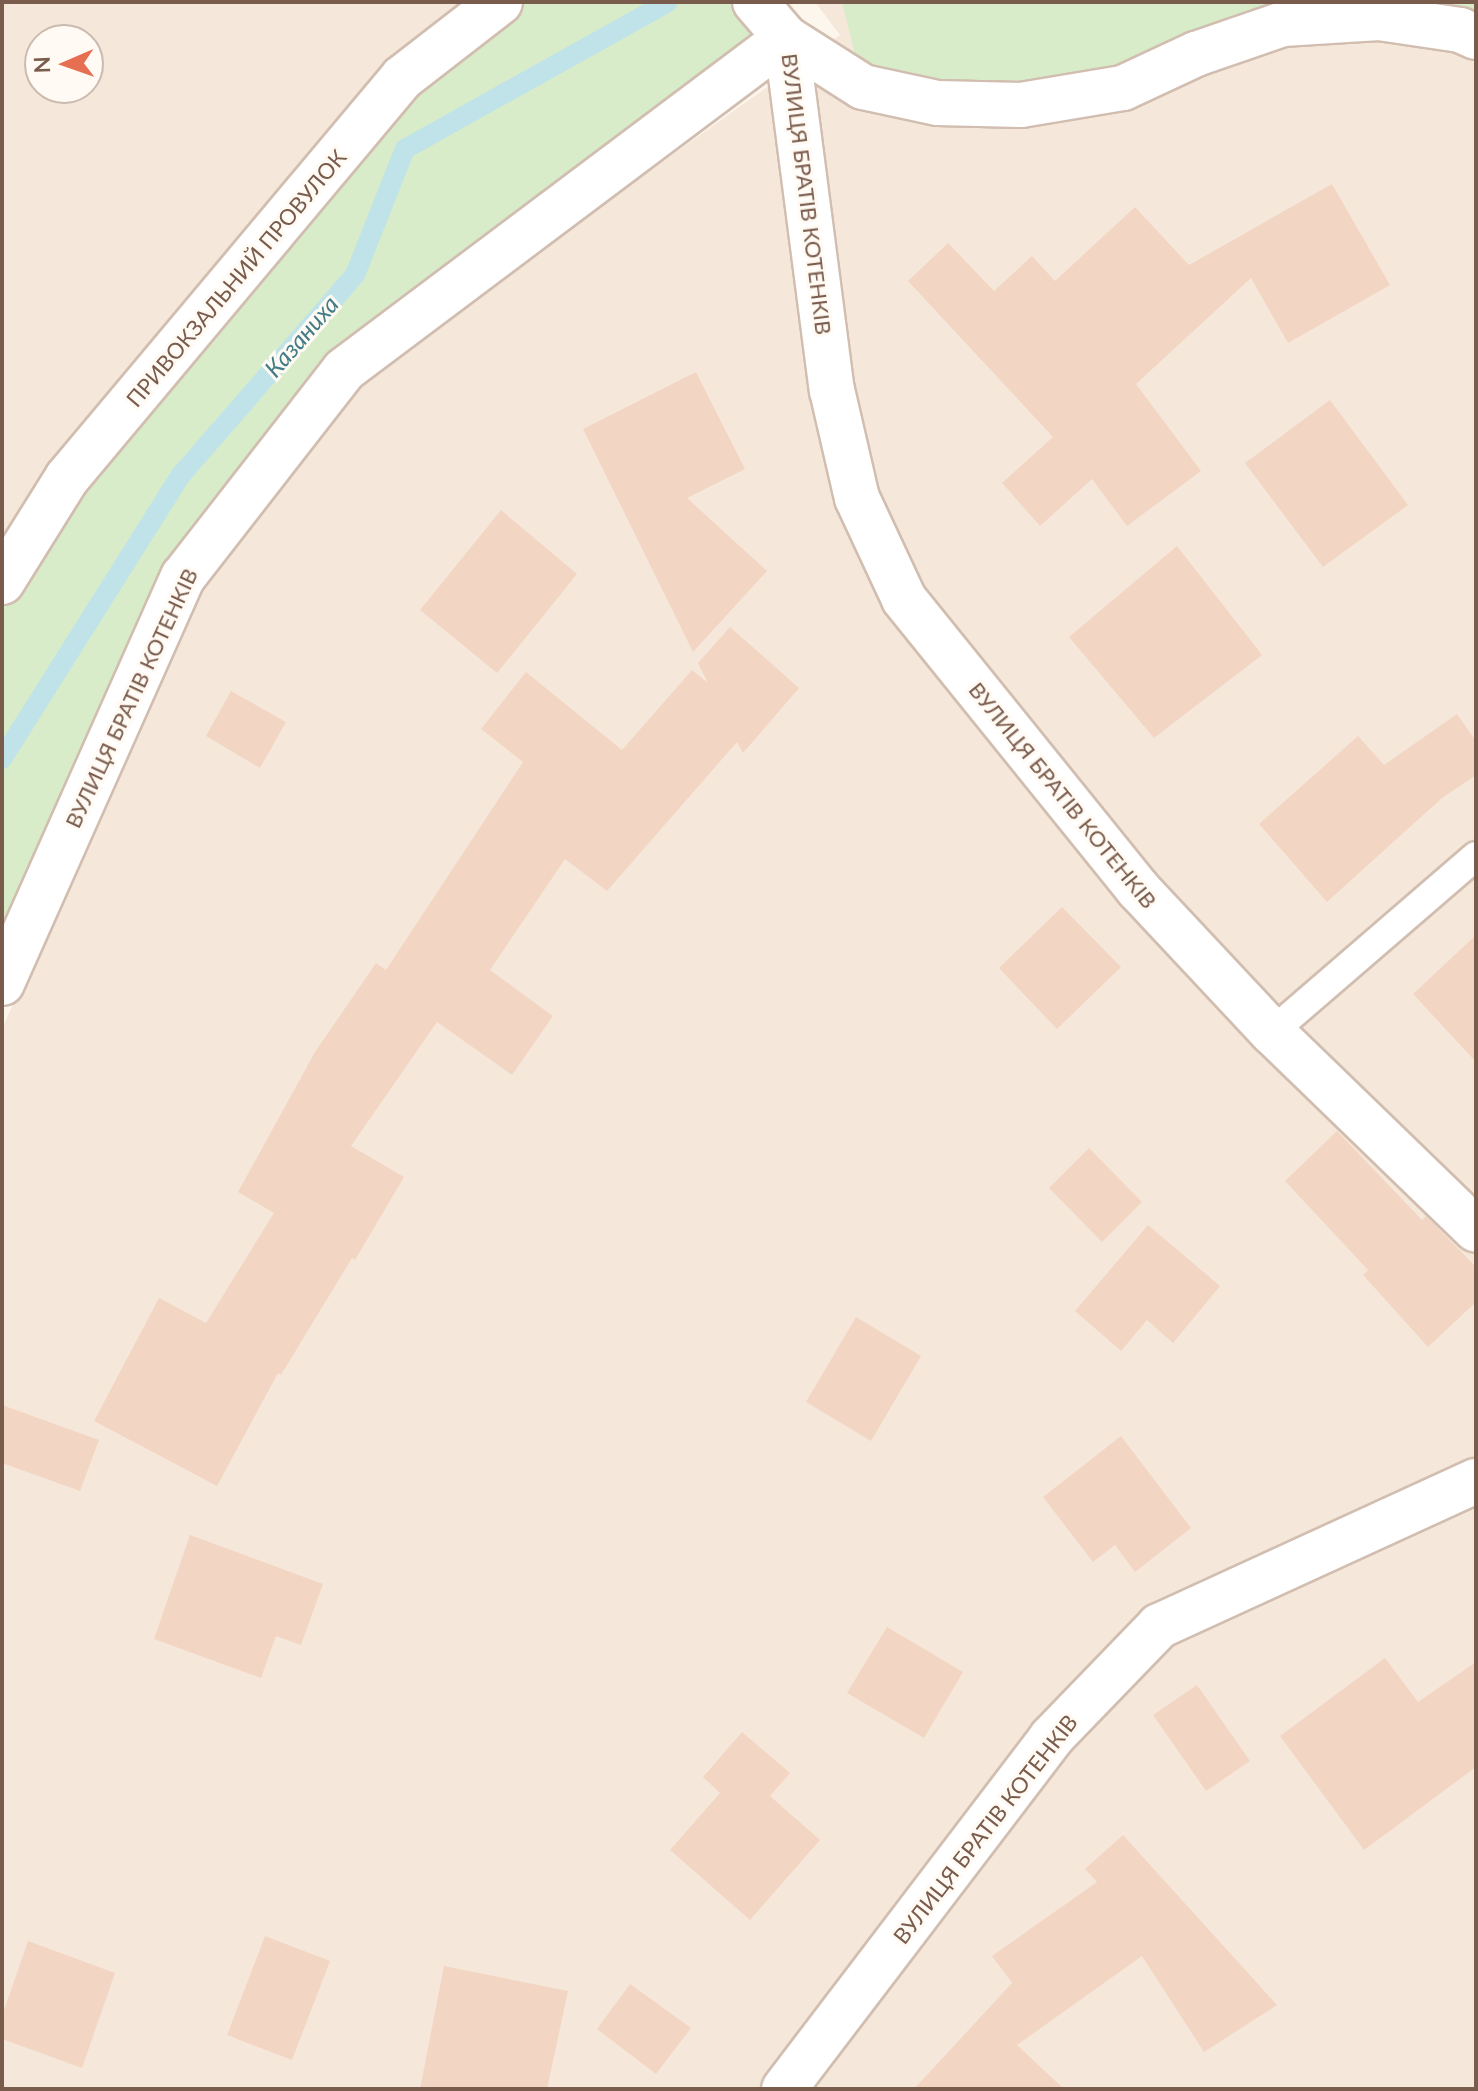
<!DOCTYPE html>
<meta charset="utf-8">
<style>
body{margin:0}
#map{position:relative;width:1478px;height:2091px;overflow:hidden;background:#fdf6ec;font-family:Lato,sans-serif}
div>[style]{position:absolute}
.residential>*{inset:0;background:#f5e8da}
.green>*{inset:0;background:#d8ecc9}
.stream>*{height:20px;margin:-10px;padding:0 10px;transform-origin:10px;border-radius:10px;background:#bfe3e8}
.building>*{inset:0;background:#f3d5c3}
.roads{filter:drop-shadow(2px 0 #d1beb0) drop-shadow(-2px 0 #d1beb0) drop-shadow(0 2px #d1beb0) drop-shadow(0 -2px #d1beb0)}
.lane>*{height:28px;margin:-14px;padding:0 14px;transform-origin:14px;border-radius:14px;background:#fff}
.street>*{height:44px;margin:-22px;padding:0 22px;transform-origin:22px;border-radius:22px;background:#fff}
span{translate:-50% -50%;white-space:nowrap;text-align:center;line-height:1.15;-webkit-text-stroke:6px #fffaf3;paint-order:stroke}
.street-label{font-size:22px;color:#7a5c4d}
.water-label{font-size:24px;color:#437c86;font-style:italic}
.frame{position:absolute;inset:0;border:4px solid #7a5c4d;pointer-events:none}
.north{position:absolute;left:24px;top:24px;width:80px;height:80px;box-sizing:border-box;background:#fffaf3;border:2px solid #cabbb1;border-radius:50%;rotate:268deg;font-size:22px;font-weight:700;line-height:32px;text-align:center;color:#7a5c4d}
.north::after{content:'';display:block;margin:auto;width:28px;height:36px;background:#e76f51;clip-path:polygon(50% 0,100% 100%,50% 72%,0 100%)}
</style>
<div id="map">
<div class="residential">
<i style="clip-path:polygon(evenodd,2px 2px,794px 2px,514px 198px,329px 352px,2px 927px,2px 2px,40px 40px,88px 40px,88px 88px,40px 88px,40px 40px)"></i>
<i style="clip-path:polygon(815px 2px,1476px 2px,1476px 2089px,2px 2089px,2px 1029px,197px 588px,354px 382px,840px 35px)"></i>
</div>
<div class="green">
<i style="clip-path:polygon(500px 2px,755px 2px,786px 38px,344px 370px,183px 577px,2px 983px,2px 582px,67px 478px)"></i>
<i style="clip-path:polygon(842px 2px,1476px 2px,1476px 37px,1379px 18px,1123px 88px,863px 87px)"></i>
</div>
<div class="stream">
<i style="left:2px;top:759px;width:336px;rotate:-57.8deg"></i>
<i style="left:181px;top:475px;width:265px;rotate:-49deg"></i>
<i style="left:355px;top:275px;width:136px;rotate:-68.4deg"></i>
<i style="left:405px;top:149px;width:301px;rotate:-29.2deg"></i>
</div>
<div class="building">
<i style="clip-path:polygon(1332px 184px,1390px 285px,1288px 343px,1251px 278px,1136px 384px,1201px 471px,1127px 526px,1092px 479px,1040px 526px,1002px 483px,1053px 437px,908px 281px,948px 243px,994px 291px,1032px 256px,1055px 281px,1135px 207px,1189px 265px)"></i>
<i style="clip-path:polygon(696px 372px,745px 469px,687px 498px,767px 571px,693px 652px,583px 429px)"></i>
<i style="clip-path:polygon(1330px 400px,1408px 505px,1323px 567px,1245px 463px)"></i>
<i style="clip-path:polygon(501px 510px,577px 574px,497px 673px,420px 610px)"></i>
<i style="clip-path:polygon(1177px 546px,1262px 655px,1154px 738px,1069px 637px)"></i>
<i style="clip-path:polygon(730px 627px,799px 688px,743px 753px,737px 742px,607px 891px,565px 859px,490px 970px,553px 1016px,512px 1075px,437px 1022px,351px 1146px,404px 1177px,355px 1260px,352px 1258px,281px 1375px,278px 1373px,217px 1486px,94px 1421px,159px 1298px,206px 1323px,274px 1213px,238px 1192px,315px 1052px,376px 963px,386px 970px,523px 762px,481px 729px,526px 672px,622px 750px,692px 670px,708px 683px,698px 663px)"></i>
<i style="clip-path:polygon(231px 691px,286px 722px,260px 768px,206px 736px)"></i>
<i style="clip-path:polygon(1457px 714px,1476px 741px,1476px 775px,1442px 798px,1327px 902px,1259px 824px,1358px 736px,1384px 765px)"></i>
<i style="clip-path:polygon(1062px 907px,1121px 967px,1057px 1029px,999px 968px)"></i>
<i style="clip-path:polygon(1476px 935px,1476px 1062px,1413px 994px)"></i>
<i style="clip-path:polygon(1337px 1131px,1422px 1220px,1426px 1216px,1476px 1267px,1476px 1302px,1428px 1347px,1363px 1275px,1368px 1270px,1285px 1181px)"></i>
<i style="clip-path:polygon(1089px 1148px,1142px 1202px,1102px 1242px,1049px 1188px)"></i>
<i style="clip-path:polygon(1148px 1225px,1220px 1286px,1173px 1343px,1147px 1320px,1121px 1351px,1075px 1311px)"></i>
<i style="clip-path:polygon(856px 1317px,921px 1356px,871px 1441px,806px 1402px)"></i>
<i style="clip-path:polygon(2px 1405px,99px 1440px,80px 1491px,2px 1463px)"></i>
<i style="clip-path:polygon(1121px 1436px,1191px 1528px,1135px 1572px,1115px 1545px,1093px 1562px,1043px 1497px)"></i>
<i style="clip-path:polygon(190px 1535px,323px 1584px,301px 1645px,276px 1636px,261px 1678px,154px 1639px)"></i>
<i style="clip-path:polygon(887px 1627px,963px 1672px,924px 1738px,847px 1693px)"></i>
<i style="clip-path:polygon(1385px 1658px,1418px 1702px,1476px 1662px,1476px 1767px,1364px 1850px,1280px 1736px)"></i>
<i style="clip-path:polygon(1197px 1685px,1250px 1761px,1206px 1791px,1153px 1715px)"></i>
<i style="clip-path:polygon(742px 1732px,790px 1773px,770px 1796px,820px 1840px,750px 1920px,670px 1850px,720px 1793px,703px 1777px)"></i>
<i style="clip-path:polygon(1123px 1835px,1277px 2005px,1204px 2052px,1142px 1956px,1017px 2045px,1064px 2089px,914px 2089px,1012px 1983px,992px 1956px,1097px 1882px,1085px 1869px)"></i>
<i style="clip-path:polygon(265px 1936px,330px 1961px,292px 2060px,227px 2035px)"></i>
<i style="clip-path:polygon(28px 1941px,115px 1973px,82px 2068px,2px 2039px,2px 2016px)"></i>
<i style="clip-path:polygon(444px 1966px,568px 1991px,547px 2089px,420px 2089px)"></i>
<i style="clip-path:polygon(630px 1984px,691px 2028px,656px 2074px,597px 2029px)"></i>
</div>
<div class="roads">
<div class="lane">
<i style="left:1272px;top:1032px;width:269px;rotate:-40.8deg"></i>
</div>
<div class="street">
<i style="left:755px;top:2px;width:48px;rotate:49.3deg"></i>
<i style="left:786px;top:38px;width:91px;rotate:32.5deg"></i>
<i style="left:863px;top:87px;width:76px;rotate:12.2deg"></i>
<i style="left:937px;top:103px;width:84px;rotate:1.4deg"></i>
<i style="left:1021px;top:105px;width:103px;rotate:-9.5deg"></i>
<i style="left:1123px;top:88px;width:81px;rotate:-25deg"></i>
<i style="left:1196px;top:54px;width:92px;rotate:-19deg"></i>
<i style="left:1283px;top:24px;width:96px;rotate:-3.6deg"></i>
<i style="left:1379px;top:18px;width:82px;rotate:8.4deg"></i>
<i style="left:1460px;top:30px;width:17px;rotate:24deg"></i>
<i style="left:786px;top:38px;width:355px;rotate:82.6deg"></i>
<i style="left:832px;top:390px;width:111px;rotate:77deg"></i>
<i style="left:857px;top:498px;width:111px;rotate:65deg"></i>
<i style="left:904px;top:599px;width:373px;rotate:51.1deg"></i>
<i style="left:1138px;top:889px;width:196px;rotate:46.9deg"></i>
<i style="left:1272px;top:1032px;width:284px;rotate:44.1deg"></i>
<i style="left:2px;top:582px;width:123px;rotate:-58deg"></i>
<i style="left:67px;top:478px;width:522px;rotate:-50.05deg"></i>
<i style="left:402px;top:78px;width:124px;rotate:-37.8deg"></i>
<i style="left:2px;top:983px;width:445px;rotate:-66deg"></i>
<i style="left:183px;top:577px;width:262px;rotate:-52.1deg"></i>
<i style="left:344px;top:370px;width:553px;rotate:-36.91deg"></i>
<i style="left:784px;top:2089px;width:441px;rotate:-52.7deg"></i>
<i style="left:1051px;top:1738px;width:156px;rotate:-46deg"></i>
<i style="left:1159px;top:1626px;width:349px;rotate:-24.6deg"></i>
</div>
</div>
<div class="street-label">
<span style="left:807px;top:194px;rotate:83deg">ВУЛИЦЯ БРАТІВ КОТЕНКІВ</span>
<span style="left:236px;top:278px;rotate:-50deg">ПРИВОКЗАЛЬНИЙ ПРОВУЛОК</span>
<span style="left:131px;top:698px;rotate:-65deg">ВУЛИЦЯ БРАТІВ КОТЕНКІВ</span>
<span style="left:1063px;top:795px;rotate:51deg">ВУЛИЦЯ БРАТІВ КОТЕНКІВ</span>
<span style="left:985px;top:1829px;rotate:-52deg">ВУЛИЦЯ БРАТІВ КОТЕНКІВ</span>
</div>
<div class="water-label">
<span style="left:301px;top:336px;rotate:-49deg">Казаниха</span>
</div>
<div class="frame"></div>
<div class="north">N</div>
</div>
